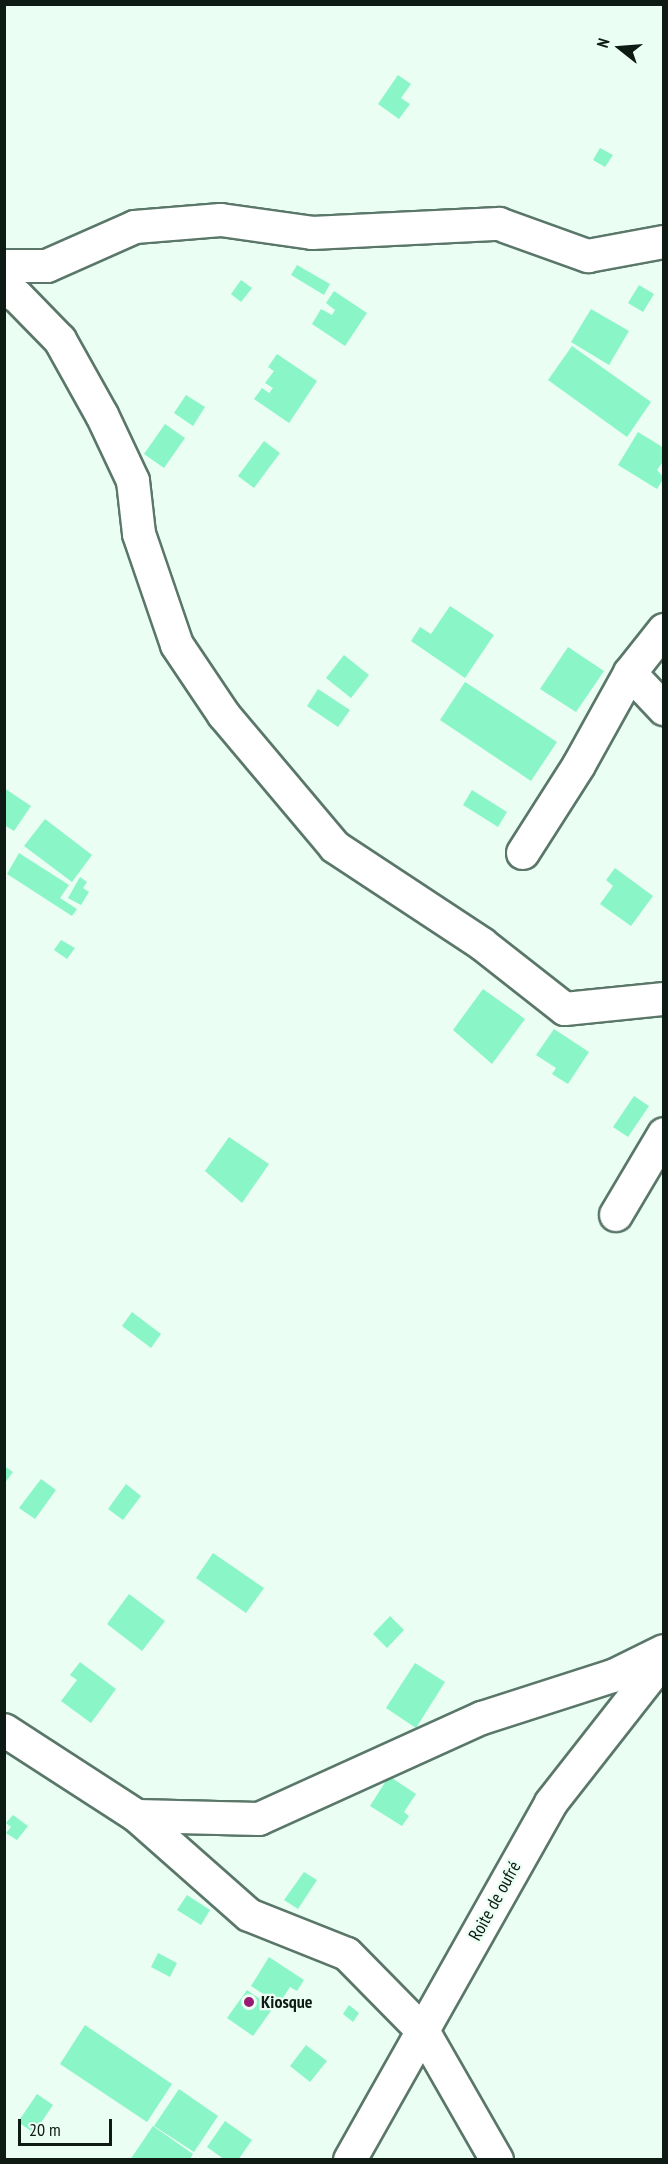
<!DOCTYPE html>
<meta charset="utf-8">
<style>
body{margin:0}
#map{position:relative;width:668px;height:2164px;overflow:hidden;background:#eafef4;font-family:"PT Sans Narrow",sans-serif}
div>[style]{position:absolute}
.building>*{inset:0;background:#8af5c7}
.roads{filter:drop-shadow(2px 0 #5a776a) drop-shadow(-2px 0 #5a776a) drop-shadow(0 2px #5a776a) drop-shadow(0 -2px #5a776a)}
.minor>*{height:32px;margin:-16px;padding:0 16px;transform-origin:16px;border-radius:16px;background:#fff}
.dots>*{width:16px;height:16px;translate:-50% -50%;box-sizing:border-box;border:3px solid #eafef4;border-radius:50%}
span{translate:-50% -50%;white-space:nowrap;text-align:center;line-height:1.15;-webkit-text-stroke:4.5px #eafef4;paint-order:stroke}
.street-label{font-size:18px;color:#0e1a14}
.poi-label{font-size:18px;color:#0e1a14;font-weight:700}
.left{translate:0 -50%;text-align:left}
.frame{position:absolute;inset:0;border:6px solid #0e1a14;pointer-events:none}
.north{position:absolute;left:590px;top:18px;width:60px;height:60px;-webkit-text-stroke:4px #eafef4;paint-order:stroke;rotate:287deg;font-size:16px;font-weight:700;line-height:24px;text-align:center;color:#0e1a14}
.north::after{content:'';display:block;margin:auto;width:21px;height:27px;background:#0e1a14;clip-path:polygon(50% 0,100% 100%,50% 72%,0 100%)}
.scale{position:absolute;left:18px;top:2119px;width:94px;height:27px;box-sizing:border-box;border:3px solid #0e1a14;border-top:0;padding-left:8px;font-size:18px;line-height:21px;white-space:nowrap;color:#0e1a14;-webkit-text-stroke:4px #eafef4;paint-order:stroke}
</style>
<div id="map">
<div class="building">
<i style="clip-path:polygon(398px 75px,411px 84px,401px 98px,410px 104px,399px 119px,378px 104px)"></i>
<i style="clip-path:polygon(600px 148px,613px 155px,605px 167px,593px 160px)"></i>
<i style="clip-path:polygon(297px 265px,330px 284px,324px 295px,291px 275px)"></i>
<i style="clip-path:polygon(241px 280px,252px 288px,241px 302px,231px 294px)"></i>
<i style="clip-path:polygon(639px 285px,654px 294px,643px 312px,628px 303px)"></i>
<i style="clip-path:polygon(334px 291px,367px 313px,345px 346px,312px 324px,321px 309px,332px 315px,335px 310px,326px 303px)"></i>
<i style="clip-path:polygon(591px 309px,629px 331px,609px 365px,571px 342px)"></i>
<i style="clip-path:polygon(572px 346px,651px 402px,627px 437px,548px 380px)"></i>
<i style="clip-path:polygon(277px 354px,317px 381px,289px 423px,254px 399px,262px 388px,269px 393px,273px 388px,265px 383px,274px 371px,268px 367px)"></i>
<i style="clip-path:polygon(186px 395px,205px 407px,193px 426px,174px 413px)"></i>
<i style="clip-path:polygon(165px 424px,185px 438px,164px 468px,144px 454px)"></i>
<i style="clip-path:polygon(638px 432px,664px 448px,664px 460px,657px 470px,664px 478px,657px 489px,618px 465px)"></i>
<i style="clip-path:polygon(264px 441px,280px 453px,254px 488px,238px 476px)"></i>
<i style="clip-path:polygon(450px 606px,494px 635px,465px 678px,411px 641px,420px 627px,431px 634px)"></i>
<i style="clip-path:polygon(568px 647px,604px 671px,576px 712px,540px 689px)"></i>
<i style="clip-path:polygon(344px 655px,369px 675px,351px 698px,326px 678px)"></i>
<i style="clip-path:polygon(465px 682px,557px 742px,531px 781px,440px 720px)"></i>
<i style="clip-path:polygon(318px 689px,350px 710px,338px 727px,307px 706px)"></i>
<i style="clip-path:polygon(4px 788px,31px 806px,14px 831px,4px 825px)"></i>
<i style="clip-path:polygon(472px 790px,507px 812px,498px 827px,463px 805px)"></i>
<i style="clip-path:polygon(45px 819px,92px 855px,72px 882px,24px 846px)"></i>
<i style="clip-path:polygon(19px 853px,69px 885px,60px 898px,77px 909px,72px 916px,7px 874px)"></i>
<i style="clip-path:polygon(615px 868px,653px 896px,631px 926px,600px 904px,613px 886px,606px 880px)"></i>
<i style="clip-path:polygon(80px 877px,87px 882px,83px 888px,89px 892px,81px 905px,68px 898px)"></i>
<i style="clip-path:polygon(61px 940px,75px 948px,67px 959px,54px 950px)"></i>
<i style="clip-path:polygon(483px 989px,525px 1019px,492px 1064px,453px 1030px)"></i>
<i style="clip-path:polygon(554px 1029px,589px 1052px,568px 1084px,552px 1074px,556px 1068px,536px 1055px)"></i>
<i style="clip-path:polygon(634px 1096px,649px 1106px,628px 1137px,613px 1127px)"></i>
<i style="clip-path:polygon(229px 1137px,269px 1164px,242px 1203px,205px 1171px)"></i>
<i style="clip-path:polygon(132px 1312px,161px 1334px,151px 1348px,122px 1326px)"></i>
<i style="clip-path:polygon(4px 1466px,13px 1472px,4px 1484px)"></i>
<i style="clip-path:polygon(41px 1479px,56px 1490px,35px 1519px,19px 1508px)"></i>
<i style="clip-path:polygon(126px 1484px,141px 1496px,123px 1520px,108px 1509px)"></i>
<i style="clip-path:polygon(213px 1553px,264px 1588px,246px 1613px,196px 1578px)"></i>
<i style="clip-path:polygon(129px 1594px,165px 1621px,142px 1651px,107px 1624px)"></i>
<i style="clip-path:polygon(390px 1616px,404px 1630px,387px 1648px,373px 1634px)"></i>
<i style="clip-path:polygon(80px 1662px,116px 1689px,91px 1723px,61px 1701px,77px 1680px,70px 1675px)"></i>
<i style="clip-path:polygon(415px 1663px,445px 1682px,416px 1728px,386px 1708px)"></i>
<i style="clip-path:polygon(389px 1776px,416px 1794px,404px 1812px,409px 1816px,402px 1826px,370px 1806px)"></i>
<i style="clip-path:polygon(13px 1815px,28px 1826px,17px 1840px,6px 1833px,11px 1827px,6px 1823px)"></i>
<i style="clip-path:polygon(304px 1872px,317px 1880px,298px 1909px,284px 1900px)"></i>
<i style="clip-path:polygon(187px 1895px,210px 1910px,201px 1925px,177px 1910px)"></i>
<i style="clip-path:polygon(158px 1953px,177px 1963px,170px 1977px,151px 1967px)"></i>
<i style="clip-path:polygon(269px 1957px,304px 1980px,297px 1991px,290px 1987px,279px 2004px,251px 1986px)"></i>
<i style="clip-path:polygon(247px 1990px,273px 2008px,253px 2036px,227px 2018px)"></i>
<i style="clip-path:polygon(349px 2005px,359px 2013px,353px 2022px,343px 2014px)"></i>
<i style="clip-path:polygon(85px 2025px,172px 2084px,147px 2122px,60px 2064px)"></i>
<i style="clip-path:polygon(306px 2045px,327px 2061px,310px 2082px,290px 2066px)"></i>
<i style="clip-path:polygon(179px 2089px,218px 2116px,194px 2152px,154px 2126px)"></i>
<i style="clip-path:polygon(37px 2094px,53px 2105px,34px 2133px,18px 2122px)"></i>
<i style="clip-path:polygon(225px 2121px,252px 2140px,238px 2160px,225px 2160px,207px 2147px)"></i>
<i style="clip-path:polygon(153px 2126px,193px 2154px,189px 2160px,130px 2160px)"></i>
</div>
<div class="roads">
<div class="minor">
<i style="left:4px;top:266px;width:43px"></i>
<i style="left:47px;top:266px;width:96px;rotate:-23.9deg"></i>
<i style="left:135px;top:227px;width:86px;rotate:-4.7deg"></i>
<i style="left:221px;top:220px;width:92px;rotate:8.1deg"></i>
<i style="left:312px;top:233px;width:187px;rotate:-2.8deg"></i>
<i style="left:499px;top:224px;width:95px;rotate:19.8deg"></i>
<i style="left:588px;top:256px;width:77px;rotate:-10.4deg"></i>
<i style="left:4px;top:290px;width:14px;rotate:25deg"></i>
<i style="left:17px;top:296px;width:62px;rotate:45.7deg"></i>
<i style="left:60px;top:340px;width:86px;rotate:60.8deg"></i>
<i style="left:102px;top:415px;width:73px;rotate:64.8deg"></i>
<i style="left:133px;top:481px;width:53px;rotate:83.5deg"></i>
<i style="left:139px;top:534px;width:117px;rotate:71.1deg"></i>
<i style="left:177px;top:645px;width:84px;rotate:56.1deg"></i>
<i style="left:224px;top:715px;width:172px;rotate:49.9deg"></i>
<i style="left:335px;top:847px;width:176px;rotate:33.4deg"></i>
<i style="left:482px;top:944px;width:105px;rotate:38.1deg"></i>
<i style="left:565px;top:1009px;width:100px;rotate:-5.8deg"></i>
<i style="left:630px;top:673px;width:50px;rotate:46.6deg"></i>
<i style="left:523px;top:853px;width:104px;rotate:-57.5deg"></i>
<i style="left:579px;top:765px;width:105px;rotate:-61deg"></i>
<i style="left:630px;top:673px;width:55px;rotate:-51.7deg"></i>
<i style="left:616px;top:1215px;width:94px;rotate:-59.3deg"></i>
<i style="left:4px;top:1730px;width:158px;rotate:32.9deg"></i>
<i style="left:137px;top:1816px;width:122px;rotate:1.4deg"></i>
<i style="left:259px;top:1819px;width:245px;rotate:-24.4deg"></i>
<i style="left:482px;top:1718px;width:138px;rotate:-17.8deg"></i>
<i style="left:613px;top:1676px;width:57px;rotate:-26.1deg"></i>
<i style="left:137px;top:1816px;width:149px;rotate:41.5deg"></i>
<i style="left:249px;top:1915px;width:105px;rotate:21.7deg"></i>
<i style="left:347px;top:1954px;width:108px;rotate:45.4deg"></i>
<i style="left:423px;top:2031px;width:149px;rotate:60.2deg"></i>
<i style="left:350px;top:2160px;width:410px;rotate:-60.6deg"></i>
<i style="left:551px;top:1803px;width:183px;rotate:-51.9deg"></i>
</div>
</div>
<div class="dots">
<i style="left:249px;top:2002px;background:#9a1b72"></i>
</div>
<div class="street-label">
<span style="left:495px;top:1901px;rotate:-61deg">Roite de oufré</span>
</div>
<div class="poi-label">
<span class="left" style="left:261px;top:2002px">Kiosque</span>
</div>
<div class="frame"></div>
<div class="north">N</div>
<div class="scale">20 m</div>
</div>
